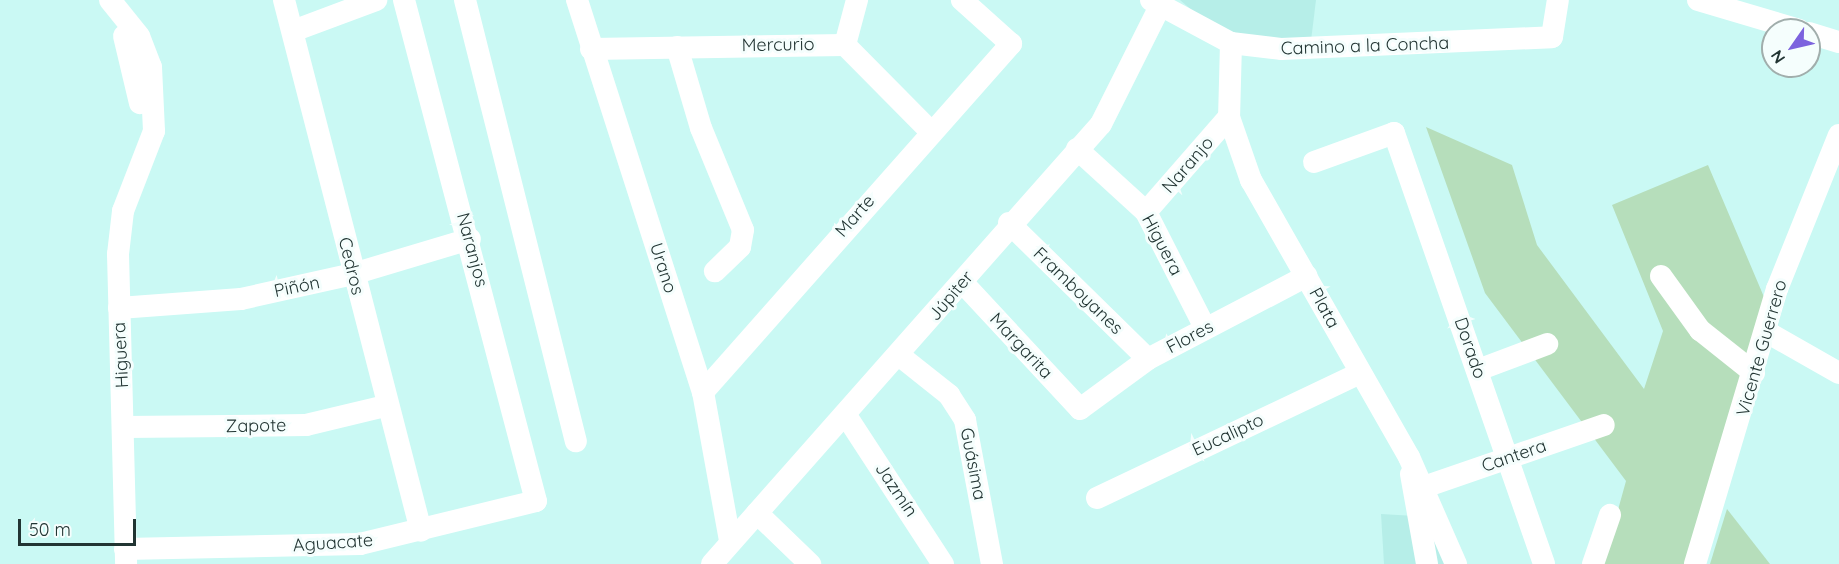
<!DOCTYPE html>
<meta charset="utf-8">
<style>
body{margin:0}
#map{position:relative;width:1839px;height:564px;overflow:hidden;background:#caf9f4;font-family:Quicksand,sans-serif}
div>[style]{position:absolute}
.built>*{inset:0;background:#b6eee8}
.green>*{inset:0;background:#b6debb}
.minor>*{height:22px;margin:-11px;padding:0 11px;transform-origin:11px;border-radius:11px;background:#fff}
span{translate:-50% -50%;white-space:nowrap;text-align:center;line-height:1.15;-webkit-text-stroke:6px #f5fefd;paint-order:stroke}
.street-label{font-size:18px;color:#223533}
.north{position:absolute;left:1761px;top:18px;width:60px;height:60px;box-sizing:border-box;background:#f5fefd;border:2px solid #a1aeac;border-radius:50%;rotate:236deg;font-size:16px;font-weight:700;line-height:24px;text-align:center;color:#223533}
.north::after{content:'';display:block;margin:auto;width:21px;height:27px;background:#7c63de;clip-path:polygon(50% 0,100% 100%,50% 72%,0 100%)}
.scale{position:absolute;left:18px;top:519px;width:118px;height:27px;box-sizing:border-box;border:3px solid #223533;border-top:0;padding-left:8px;font-size:18px;line-height:21px;white-space:nowrap;color:#223533;-webkit-text-stroke:4px #f5fefd;paint-order:stroke}
</style>
<div id="map">
<div class="built">
<i style="clip-path:polygon(1180px 0,1316px 0,1310px 49px,1215px 30px)"></i>
<i style="clip-path:polygon(1381px 514px,1432px 517px,1448px 564px,1384px 564px)"></i>
</div>
<div class="green">
<i style="clip-path:polygon(1426px 127px,1512px 165px,1537px 245px,1644px 389px,1663px 331px,1612px 205px,1708px 165px,1764px 297px,1689px 564px,1603px 564px,1626px 481px,1485px 293px)"></i>
<i style="clip-path:polygon(1727px 509px,1770px 564px,1710px 564px)"></i>
</div>
<div class="minor">
<i style="left:110px;top:0;width:46px;rotate:51.1deg"></i>
<i style="left:139px;top:36px;width:33px;rotate:69deg"></i>
<i style="left:151px;top:67px;width:64px;rotate:87.3deg"></i>
<i style="left:154px;top:131px;width:86px;rotate:111.2deg"></i>
<i style="left:123px;top:211px;width:43px;rotate:96.6deg"></i>
<i style="left:118px;top:254px;width:309px;rotate:88.5deg"></i>
<i style="left:284px;top:0;width:548px;rotate:75.53deg"></i>
<i style="left:465px;top:0;width:455px;rotate:75.9deg"></i>
<i style="left:577px;top:0;width:412px;rotate:72.2deg"></i>
<i style="left:703px;top:392px;width:151px;rotate:79.7deg"></i>
<i style="left:1151px;top:0;width:91px;rotate:28.3deg"></i>
<i style="left:1231px;top:43px;width:50px;rotate:6.8deg"></i>
<i style="left:1281px;top:49px;width:271px;rotate:-2.5deg"></i>
<i style="left:1552px;top:37px;width:37px;rotate:-81deg"></i>
<i style="left:1698px;top:0;width:105px;rotate:16.5deg"></i>
<i style="left:293px;top:31px;width:89px;rotate:-20.5deg"></i>
<i style="left:1809px;top:33px;width:31px;rotate:17deg"></i>
<i style="left:124px;top:36px;width:69px;rotate:76.6deg"></i>
<i style="left:1231px;top:43px;width:74px;rotate:91.5deg"></i>
<i style="left:1229px;top:117px;width:67px;rotate:70.8deg"></i>
<i style="left:1251px;top:180px;width:319px;rotate:60.3deg"></i>
<i style="left:1409px;top:457px;width:117px;rotate:66.3deg"></i>
<i style="left:845px;top:45px;width:47px;rotate:-75.1deg"></i>
<i style="left:677px;top:47px;width:84px;rotate:73.5deg"></i>
<i style="left:701px;top:128px;width:110px;rotate:67.6deg"></i>
<i style="left:743px;top:230px;width:17px;rotate:100deg"></i>
<i style="left:740px;top:247px;width:35px;rotate:136deg"></i>
<i style="left:591px;top:49px;width:254px;rotate:-0.9deg"></i>
<i style="left:845px;top:45px;width:121px;rotate:45.3deg"></i>
<i style="left:1077px;top:149px;width:93px;rotate:42.4deg"></i>
<i style="left:1146px;top:212px;width:130px;rotate:63deg"></i>
<i style="left:1314px;top:162px;width:85px;rotate:-19.9deg"></i>
<i style="left:1394px;top:133px;width:456px;rotate:70.8deg"></i>
<i style="left:1146px;top:212px;width:126px;rotate:-48.9deg"></i>
<i style="left:1009px;top:223px;width:194px;rotate:44.4deg"></i>
<i style="left:1661px;top:276px;width:67px;rotate:54.2deg"></i>
<i style="left:1700px;top:330px;width:69px;rotate:38.5deg"></i>
<i style="left:963px;top:283px;width:172px;rotate:47.1deg"></i>
<i style="left:1080px;top:409px;width:84px;rotate:-36.3deg"></i>
<i style="left:1148px;top:359px;width:179px;rotate:-27.6deg"></i>
<i style="left:119px;top:308px;width:122px;rotate:-4.2deg"></i>
<i style="left:241px;top:299px;width:115px;rotate:-12.6deg"></i>
<i style="left:353px;top:274px;width:122px;rotate:-16.7deg"></i>
<i style="left:1765px;top:331px;width:85px;rotate:29.6deg"></i>
<i style="left:900px;top:356px;width:63px;rotate:38.5deg"></i>
<i style="left:949px;top:395px;width:30px;rotate:57deg"></i>
<i style="left:965px;top:420px;width:147px;rotate:79.4deg"></i>
<i style="left:1478px;top:370px;width:74px;rotate:-20.6deg"></i>
<i style="left:703px;top:392px;width:465px;rotate:-48.5deg"></i>
<i style="left:1011px;top:44px;width:66px;rotate:-138.1deg"></i>
<i style="left:847px;top:417px;width:176px;rotate:56.9deg"></i>
<i style="left:125px;top:427px;width:181px;rotate:-0.6deg"></i>
<i style="left:306px;top:425px;width:81px;rotate:-13.5deg"></i>
<i style="left:1411px;top:474px;width:91px;rotate:79.9deg"></i>
<i style="left:1424px;top:487px;width:190px;rotate:-19deg"></i>
<i style="left:1097px;top:498px;width:291px;rotate:-25.4deg"></i>
<i style="left:757px;top:513px;width:74px;rotate:43.9deg"></i>
<i style="left:125px;top:549px;width:235px;rotate:-1.2deg"></i>
<i style="left:360px;top:544px;width:181px;rotate:-13.7deg"></i>
<i style="left:536px;top:501px;width:518px;rotate:-104.76deg"></i>
<i style="left:712px;top:564px;width:587px;rotate:-48.52deg"></i>
<i style="left:1101px;top:124px;width:130px;rotate:-63.4deg"></i>
<i style="left:1593px;top:564px;width:52px;rotate:-70.9deg"></i>
<i style="left:1695px;top:564px;width:287px;rotate:-73.4deg"></i>
<i style="left:1777px;top:289px;width:166px;rotate:-68.1deg"></i>
</div>
<div class="street-label">
<span style="left:778px;top:45px;rotate:-1deg">Mercurio</span>
<span style="left:1365px;top:46px;rotate:-2deg">Camino a la Concha</span>
<span style="left:1188px;top:165px;rotate:-49deg">Naranjo</span>
<span style="left:855px;top:216px;rotate:-49deg">Marte</span>
<span style="left:1162px;top:245px;rotate:62deg">Higuera</span>
<span style="left:472px;top:250px;rotate:75deg">Naranjos</span>
<span style="left:351px;top:266px;rotate:76deg">Cedros</span>
<span style="left:663px;top:268px;rotate:72deg">Urano</span>
<span style="left:297px;top:287px;rotate:-12deg">Piñón</span>
<span style="left:1078px;top:291px;rotate:44deg">Framboyanes</span>
<span style="left:951px;top:296px;rotate:-50deg">Júpiter</span>
<span style="left:1324px;top:308px;rotate:61deg">Plata</span>
<span style="left:1190px;top:337px;rotate:-28deg">Flores</span>
<span style="left:1021px;top:346px;rotate:47deg">Margarita</span>
<span style="left:1470px;top:348px;rotate:71deg">Dorado</span>
<span style="left:1762px;top:348px;rotate:-74deg">Vicente Guerrero</span>
<span style="left:121px;top:355px;rotate:-93deg">Higuera</span>
<span style="left:256px;top:426px;rotate:-1deg">Zapote</span>
<span style="left:1228px;top:435px;rotate:-25deg">Eucalipto</span>
<span style="left:1514px;top:456px;rotate:-19deg">Cantera</span>
<span style="left:973px;top:464px;rotate:79deg">Guásima</span>
<span style="left:896px;top:490px;rotate:56deg">Jazmín</span>
<span style="left:333px;top:543px;rotate:-4deg">Aguacate</span>
</div>
<div class="north">N</div>
<div class="scale">50 m</div>
</div>
